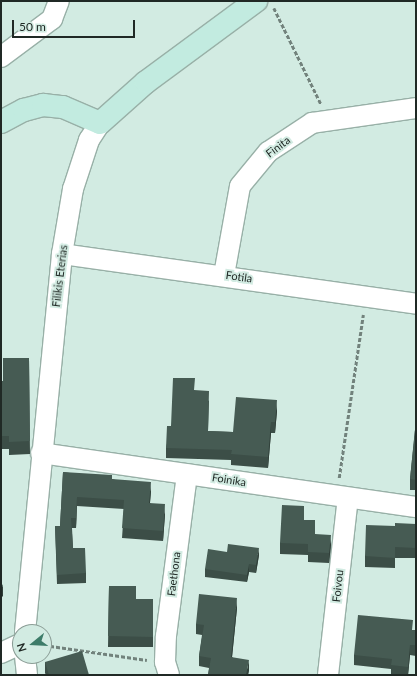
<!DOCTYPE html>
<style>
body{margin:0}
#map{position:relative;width:417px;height:676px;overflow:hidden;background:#d2ebe2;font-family:Lato,sans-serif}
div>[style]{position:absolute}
.path>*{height:2.5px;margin-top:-1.25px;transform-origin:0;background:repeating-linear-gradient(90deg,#72827c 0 4px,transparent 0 6px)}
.roads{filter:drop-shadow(1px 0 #98b0a7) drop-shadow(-1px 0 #98b0a7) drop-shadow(0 1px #98b0a7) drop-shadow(0 -1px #98b0a7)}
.minor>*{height:20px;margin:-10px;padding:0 10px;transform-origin:10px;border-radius:10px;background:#fff}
.secondary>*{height:22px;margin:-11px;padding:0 11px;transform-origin:11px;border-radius:11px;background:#c2ebe0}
.wall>*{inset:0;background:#3c4e47}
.shaded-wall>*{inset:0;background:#31403a}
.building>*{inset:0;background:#465b53}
span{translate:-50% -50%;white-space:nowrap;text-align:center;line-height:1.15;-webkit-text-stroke:4px #d2ebe2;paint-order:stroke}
.street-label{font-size:11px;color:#202925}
.frame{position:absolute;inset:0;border:2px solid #202925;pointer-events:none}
.north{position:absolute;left:12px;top:624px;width:40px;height:40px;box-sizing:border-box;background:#d2ebe2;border:1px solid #8b9d96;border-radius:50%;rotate:252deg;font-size:11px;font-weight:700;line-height:16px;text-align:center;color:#202925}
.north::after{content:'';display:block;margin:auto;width:14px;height:18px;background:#3d7c69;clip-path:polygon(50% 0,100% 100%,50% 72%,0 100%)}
.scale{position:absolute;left:12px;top:20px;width:123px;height:18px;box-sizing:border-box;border:2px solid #202925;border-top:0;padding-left:5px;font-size:12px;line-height:14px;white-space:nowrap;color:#202925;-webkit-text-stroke:3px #d2ebe2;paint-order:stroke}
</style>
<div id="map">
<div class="path">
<i style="left:274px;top:8px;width:107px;rotate:63.9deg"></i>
<i style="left:339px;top:478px;width:165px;rotate:-81.6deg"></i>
<i style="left:44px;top:645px;width:104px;rotate:8.3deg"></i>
</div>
<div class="roads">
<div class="minor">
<i style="left:1px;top:57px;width:64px;rotate:-36.7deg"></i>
<i style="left:52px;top:19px;width:19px;rotate:-69deg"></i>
<i style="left:62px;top:254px;width:358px;rotate:8deg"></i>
<i style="left:224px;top:275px;width:90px;rotate:-79.8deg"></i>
<i style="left:240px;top:186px;width:44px;rotate:-50.5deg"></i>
<i style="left:268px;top:152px;width:53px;rotate:-33.4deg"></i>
<i style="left:312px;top:123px;width:105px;rotate:-8.2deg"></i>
<i style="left:41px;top:453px;width:379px;rotate:8.2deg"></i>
<i style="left:25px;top:632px;width:380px;rotate:-84.4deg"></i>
<i style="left:62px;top:254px;width:66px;rotate:-80.4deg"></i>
<i style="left:73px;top:189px;width:52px;rotate:-71.9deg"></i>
<i style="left:89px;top:140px;width:20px;rotate:-57deg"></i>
<i style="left:1px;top:653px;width:21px;rotate:-25deg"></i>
<i style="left:25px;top:656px;width:19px;rotate:84deg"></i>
<i style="left:169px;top:675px;width:14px;rotate:-107deg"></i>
<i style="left:165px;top:662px;width:26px;rotate:-88deg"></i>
<i style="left:166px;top:636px;width:163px;rotate:-82.6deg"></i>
<i style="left:328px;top:675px;width:178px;rotate:-83.6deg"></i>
</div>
<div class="secondary">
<i style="left:1px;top:122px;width:26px;rotate:-28deg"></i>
<i style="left:24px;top:110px;width:20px;rotate:-15deg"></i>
<i style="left:43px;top:105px;width:20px;rotate:6deg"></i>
<i style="left:63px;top:107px;width:40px;rotate:23.4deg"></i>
<i style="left:100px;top:123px;width:62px;rotate:-41.7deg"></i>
<i style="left:146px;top:82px;width:137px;rotate:-36.4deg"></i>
</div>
</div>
<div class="wall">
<i style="clip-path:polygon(29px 358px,30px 454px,9px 455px,9px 449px,1px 449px,1px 381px,3px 381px)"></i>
<i style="clip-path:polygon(194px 390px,209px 401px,208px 431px,233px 432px,277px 411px,275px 433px,271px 433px,268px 468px,231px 465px,231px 460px,166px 458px,166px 448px,171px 426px)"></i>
<i style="clip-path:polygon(416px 420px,416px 490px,410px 490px,410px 479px)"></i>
<i style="clip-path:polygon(63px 472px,112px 479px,151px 491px,150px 503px,165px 514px,163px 541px,122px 538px,124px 509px,77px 506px,76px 528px,72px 528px,73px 548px,86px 573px,86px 583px,57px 584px,55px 526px,60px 526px)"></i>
<i style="clip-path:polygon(304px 520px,315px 534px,331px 545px,329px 563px,308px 562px,308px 555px,280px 554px,280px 543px)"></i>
<i style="clip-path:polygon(416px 524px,416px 558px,395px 558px,395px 568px,365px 567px,365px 556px,395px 526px)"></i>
<i style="clip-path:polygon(227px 552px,259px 555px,256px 573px,249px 572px,247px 582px,205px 577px,205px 569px)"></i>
<i style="clip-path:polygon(109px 586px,136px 599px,153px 599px,153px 647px,108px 647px)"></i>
<i style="clip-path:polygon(237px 608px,232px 657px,249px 670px,248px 675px,208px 675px,209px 668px,199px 666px,199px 656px,202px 635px,196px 634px,196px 624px)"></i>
<i style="clip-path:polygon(413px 630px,416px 630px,416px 656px,410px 655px,408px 675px,391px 675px,391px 669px,354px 665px,354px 655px)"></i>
<i style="clip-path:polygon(45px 662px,89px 675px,46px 675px,45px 673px)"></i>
</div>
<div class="shaded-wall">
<i style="clip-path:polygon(277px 400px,277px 411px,275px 433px,275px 422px)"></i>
<i style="clip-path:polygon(271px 422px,271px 433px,268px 468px,268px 457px)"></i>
<i style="clip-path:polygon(151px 482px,151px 491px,149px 513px,149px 503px)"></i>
<i style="clip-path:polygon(77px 497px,77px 506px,76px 528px,76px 518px)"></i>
<i style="clip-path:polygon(165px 504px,165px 514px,163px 541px,163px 531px)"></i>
<i style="clip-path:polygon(331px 535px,331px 545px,329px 563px,329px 553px)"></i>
<i style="clip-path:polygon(259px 548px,259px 555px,256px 573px,256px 565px)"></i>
<i style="clip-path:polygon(249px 564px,249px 572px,247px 582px,247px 575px)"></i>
<i style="clip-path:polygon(3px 586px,3px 596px,1px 598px,1px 587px)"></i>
<i style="clip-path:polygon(237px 598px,237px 608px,231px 667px,231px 657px)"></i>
<i style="clip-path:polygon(410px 645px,410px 655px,408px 675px,408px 667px)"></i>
<i style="clip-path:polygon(249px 660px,249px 670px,248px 675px,246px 675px)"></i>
</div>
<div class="building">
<i style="clip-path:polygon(3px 358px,29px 358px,30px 441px,9px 442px,9px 436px,1px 436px,1px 381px,3px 381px)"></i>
<i style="clip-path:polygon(173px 378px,195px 378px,194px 390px,209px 391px,208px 431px,233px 432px,236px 397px,277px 400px,275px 422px,271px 422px,268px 457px,231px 454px,232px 450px,166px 448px,167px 426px,171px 426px)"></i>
<i style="clip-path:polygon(416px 420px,416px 480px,410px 479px)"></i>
<i style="clip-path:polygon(63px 472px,112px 475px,112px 479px,151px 482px,149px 503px,165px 504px,163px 531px,122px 528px,124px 500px,77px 497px,76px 518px,71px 518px,73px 548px,85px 548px,86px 573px,57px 575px,55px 526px,60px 526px)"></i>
<i style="clip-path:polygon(282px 505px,304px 506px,304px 520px,315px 520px,315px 534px,331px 535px,329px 553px,308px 552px,308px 544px,280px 543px)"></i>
<i style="clip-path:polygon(395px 523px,416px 524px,416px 548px,395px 547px,395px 558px,365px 556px,366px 525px,395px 526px)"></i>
<i style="clip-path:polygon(228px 544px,259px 548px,256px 565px,249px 564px,247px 575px,205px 569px,208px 549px,227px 552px)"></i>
<i style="clip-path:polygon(1px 582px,3px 586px,1px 587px)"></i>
<i style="clip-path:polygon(109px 586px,136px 586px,136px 599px,153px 599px,153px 637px,108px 636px)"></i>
<i style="clip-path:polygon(199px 594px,237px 598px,231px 657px,249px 660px,246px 675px,208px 675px,211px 658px,199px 656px,204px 625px,196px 624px)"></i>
<i style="clip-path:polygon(358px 615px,413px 620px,412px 630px,416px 630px,416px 645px,410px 645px,408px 667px,391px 665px,392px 659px,354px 655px)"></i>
<i style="clip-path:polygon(82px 651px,89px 675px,49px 675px,45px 662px)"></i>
</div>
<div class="street-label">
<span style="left:278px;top:147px;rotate:-37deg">Finita</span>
<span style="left:60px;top:276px;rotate:-83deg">Filikis Eterias</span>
<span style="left:239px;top:277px;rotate:8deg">Fotila</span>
<span style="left:229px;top:480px;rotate:9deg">Foinika</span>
<span style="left:174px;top:574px;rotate:-83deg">Faethona</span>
<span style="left:338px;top:586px;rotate:-84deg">Foivou</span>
</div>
<div class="frame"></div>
<div class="north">N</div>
<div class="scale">50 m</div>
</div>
